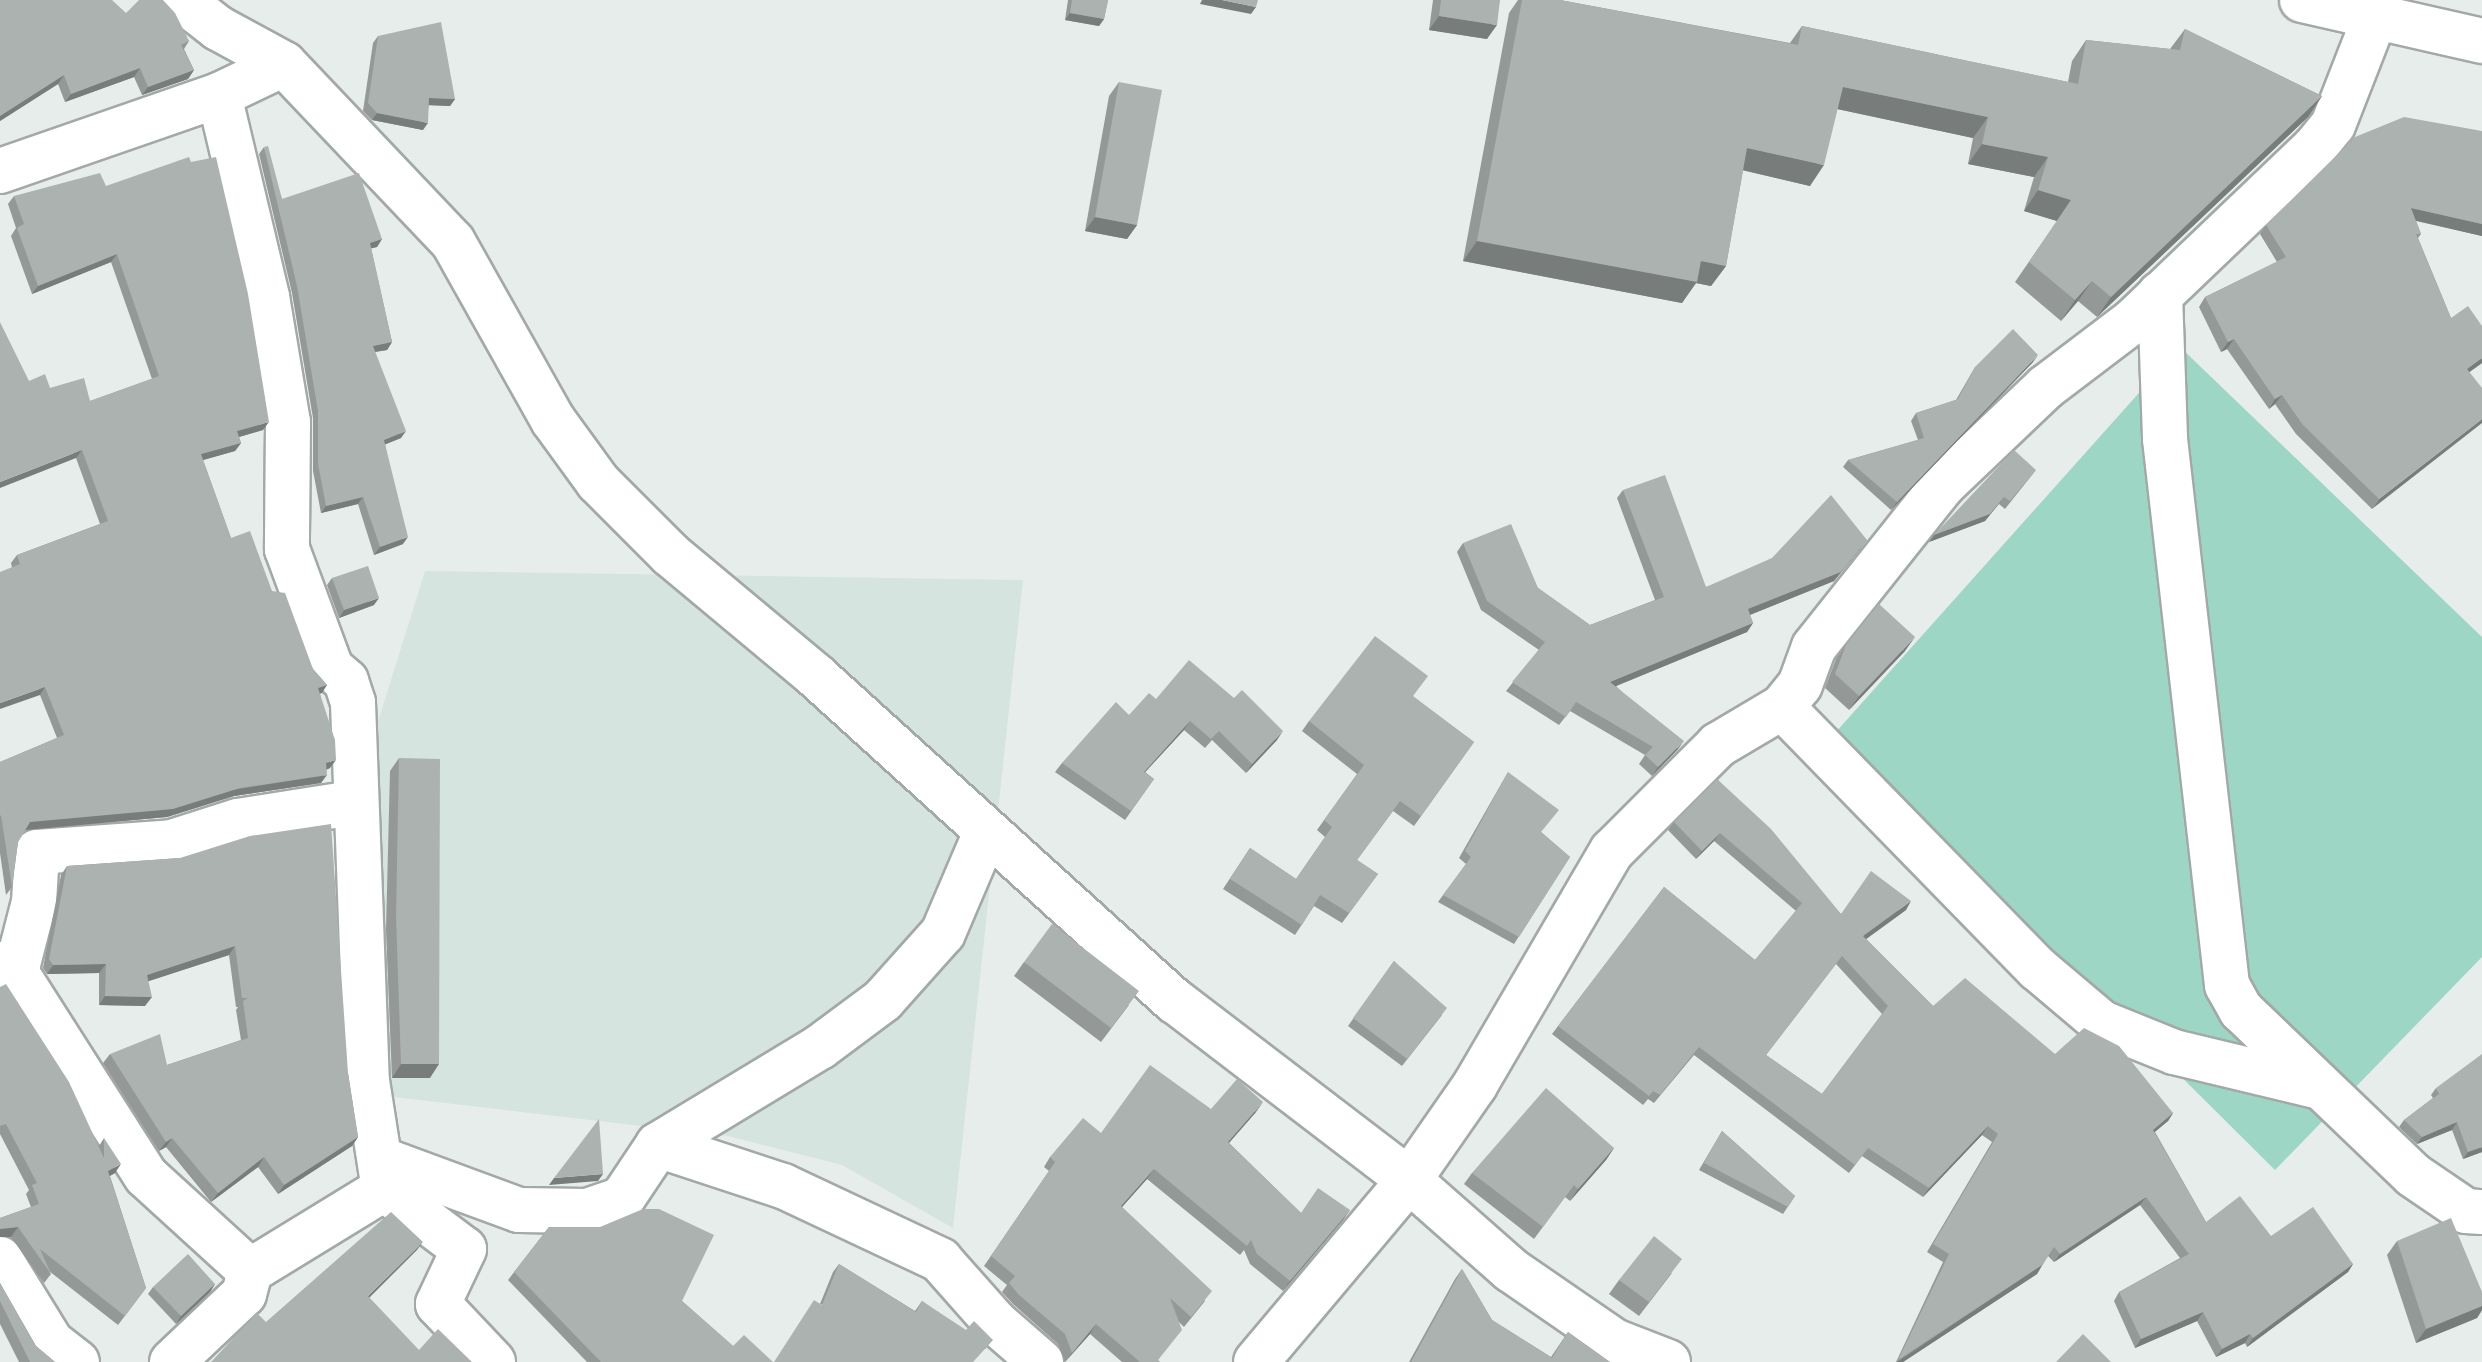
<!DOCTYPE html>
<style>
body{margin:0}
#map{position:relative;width:2482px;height:1362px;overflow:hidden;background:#e7edeb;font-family:"Exo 2",sans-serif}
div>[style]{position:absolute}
.built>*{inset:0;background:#d5e4df}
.green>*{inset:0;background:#9ed6c5}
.roads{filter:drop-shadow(2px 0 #a2a9a7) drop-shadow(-2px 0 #a2a9a7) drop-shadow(0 2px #a2a9a7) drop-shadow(0 -2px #a2a9a7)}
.minor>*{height:44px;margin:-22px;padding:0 22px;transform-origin:22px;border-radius:22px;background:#fff}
.wall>*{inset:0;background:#949997}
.shaded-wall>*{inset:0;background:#787d7b}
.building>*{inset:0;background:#acb2b0}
span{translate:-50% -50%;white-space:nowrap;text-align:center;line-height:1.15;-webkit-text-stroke:6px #f4fbf8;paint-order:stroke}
</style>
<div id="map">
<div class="built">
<i style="clip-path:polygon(425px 571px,1023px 580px,953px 1228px,842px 1165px,728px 1136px,376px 1095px,377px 725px)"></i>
</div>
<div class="green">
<i style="clip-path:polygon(2180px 347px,2482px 637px,2482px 957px,2275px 1170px,1835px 733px)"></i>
</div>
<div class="roads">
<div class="minor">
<i style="left:182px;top:0;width:46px;rotate:37.9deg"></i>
<i style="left:218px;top:28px;width:75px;rotate:28.6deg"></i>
<i style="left:284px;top:64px;width:245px;rotate:46.5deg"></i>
<i style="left:453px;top:242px;width:204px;rotate:60.7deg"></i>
<i style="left:553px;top:420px;width:77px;rotate:54deg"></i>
<i style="left:598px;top:482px;width:103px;rotate:45deg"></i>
<i style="left:671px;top:555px;width:189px;rotate:39.8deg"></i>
<i style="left:816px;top:676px;width:484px;rotate:42.2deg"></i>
<i style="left:1175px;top:1001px;width:295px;rotate:37.4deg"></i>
<i style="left:1409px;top:1180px;width:136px;rotate:41.4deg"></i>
<i style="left:1511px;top:1270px;width:125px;rotate:34.6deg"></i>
<i style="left:1614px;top:1341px;width:58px;rotate:21.3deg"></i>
<i style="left:2302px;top:0;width:185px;rotate:12.8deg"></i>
<i style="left:219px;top:95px;width:208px;rotate:76.6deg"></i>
<i style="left:267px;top:297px;width:127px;rotate:80.5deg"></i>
<i style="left:288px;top:422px;width:127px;rotate:90.5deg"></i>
<i style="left:287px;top:549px;width:127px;rotate:69.7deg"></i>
<i style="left:331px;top:668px;width:20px;rotate:41deg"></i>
<i style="left:346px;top:681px;width:23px;rotate:72deg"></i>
<i style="left:353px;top:703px;width:378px;rotate:87.9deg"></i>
<i style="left:367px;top:1081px;width:109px;rotate:81.1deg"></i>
<i style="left:384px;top:1189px;width:100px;rotate:36.9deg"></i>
<i style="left:464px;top:1249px;width:61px;rotate:115.3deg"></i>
<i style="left:438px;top:1304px;width:80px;rotate:46.5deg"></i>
<i style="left:0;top:171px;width:232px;rotate:-19.1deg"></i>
<i style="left:219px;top:95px;width:72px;rotate:-25.5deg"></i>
<i style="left:2160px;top:294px;width:145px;rotate:88deg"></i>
<i style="left:2165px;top:439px;width:550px;rotate:83.52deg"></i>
<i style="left:2227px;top:985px;width:29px;rotate:61deg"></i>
<i style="left:2241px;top:1010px;width:238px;rotate:43.8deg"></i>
<i style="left:2413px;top:1175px;width:64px;rotate:34.2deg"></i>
<i style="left:2466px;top:1211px;width:16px;rotate:4deg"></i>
<i style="left:1782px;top:707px;width:366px;rotate:45.7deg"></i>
<i style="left:2038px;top:969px;width:84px;rotate:40.2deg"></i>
<i style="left:2102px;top:1023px;width:78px;rotate:21.9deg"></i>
<i style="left:2174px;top:1052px;width:150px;rotate:13.5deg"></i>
<i style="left:0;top:964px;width:18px;rotate:27deg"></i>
<i style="left:16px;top:972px;width:242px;rotate:57.5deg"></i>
<i style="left:146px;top:1176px;width:141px;rotate:42.4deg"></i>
<i style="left:16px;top:972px;width:72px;rotate:-75.6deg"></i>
<i style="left:34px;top:902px;width:50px;rotate:-86.6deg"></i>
<i style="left:37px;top:852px;width:135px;rotate:-4.2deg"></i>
<i style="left:172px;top:842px;width:69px;rotate:-17.7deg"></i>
<i style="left:238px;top:821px;width:116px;rotate:-8.9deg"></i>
<i style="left:658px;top:1145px;width:189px;rotate:-31.2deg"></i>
<i style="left:820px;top:1047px;width:79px;rotate:-36.7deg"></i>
<i style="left:883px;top:1000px;width:90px;rotate:-48.2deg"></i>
<i style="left:943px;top:933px;width:110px;rotate:-66.9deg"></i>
<i style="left:383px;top:1160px;width:145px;rotate:20.2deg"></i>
<i style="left:519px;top:1210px;width:68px;rotate:0.8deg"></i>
<i style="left:587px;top:1211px;width:37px;rotate:-19deg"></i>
<i style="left:622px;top:1199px;width:65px;rotate:-56.3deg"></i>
<i style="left:658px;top:1145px;width:132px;rotate:18.2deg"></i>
<i style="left:783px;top:1186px;width:174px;rotate:25.2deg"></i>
<i style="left:940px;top:1260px;width:83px;rotate:48.4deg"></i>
<i style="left:995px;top:1322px;width:61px;rotate:41deg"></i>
<i style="left:0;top:1259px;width:97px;rotate:58.4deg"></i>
<i style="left:51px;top:1342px;width:33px;rotate:38deg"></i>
<i style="left:172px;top:1362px;width:99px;rotate:-43.4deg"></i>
<i style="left:244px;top:1294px;width:24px;rotate:-75deg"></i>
<i style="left:250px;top:1271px;width:157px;rotate:-31.5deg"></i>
<i style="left:1256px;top:1362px;width:238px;rotate:-49.9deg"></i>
<i style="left:1409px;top:1180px;width:116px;rotate:-55.2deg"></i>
<i style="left:1475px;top:1085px;width:271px;rotate:-59.7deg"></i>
<i style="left:1612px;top:851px;width:150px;rotate:-45deg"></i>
<i style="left:1718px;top:745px;width:74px;rotate:-30.7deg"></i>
<i style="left:1782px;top:707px;width:28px;rotate:-51deg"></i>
<i style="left:1800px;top:685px;width:40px;rotate:-69.8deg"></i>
<i style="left:1814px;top:647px;width:207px;rotate:-51.5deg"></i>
<i style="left:1943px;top:485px;width:142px;rotate:-43.6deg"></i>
<i style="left:2046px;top:387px;width:109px;rotate:-37.2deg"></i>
<i style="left:2133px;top:321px;width:252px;rotate:-43.7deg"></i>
<i style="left:2315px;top:147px;width:28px;rotate:-51deg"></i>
<i style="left:2333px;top:125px;width:113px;rotate:-68.7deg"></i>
</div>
</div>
<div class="wall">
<i style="clip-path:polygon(0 0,126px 13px,189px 41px,184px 49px,194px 70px,188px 79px,142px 95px,134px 77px,65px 102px,58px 84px,0 121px)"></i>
<i style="clip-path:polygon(1068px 0,1108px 0,1104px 19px,1099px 26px,1065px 20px)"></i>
<i style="clip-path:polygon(1433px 0,1500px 0,1487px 39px,1429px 30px)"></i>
<i style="clip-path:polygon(1518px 0,1560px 0,1790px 43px,1802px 26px,2068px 82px,2072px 61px,2086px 40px,2170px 49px,2185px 29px,2322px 96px,2308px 117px,2097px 317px,2078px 301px,2061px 321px,2015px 282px,2057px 221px,2024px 211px,2034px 177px,1968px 164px,1973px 138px,1837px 109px,1810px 186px,1743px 170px,1726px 266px,1711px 286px,1696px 283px,1682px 303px,1463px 261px,1509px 13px)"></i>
<i style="clip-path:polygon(378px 36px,455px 99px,450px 106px,429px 105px,423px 130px,372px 120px,363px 111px,373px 43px)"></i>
<i style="clip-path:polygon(1119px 82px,1137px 225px,1127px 239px,1085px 231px,1109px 96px)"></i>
<i style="clip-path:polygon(2482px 131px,2482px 236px,2416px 221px,2421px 234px,2418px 238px,2451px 318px,2482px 363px,2469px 372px,2372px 509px,2296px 434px,2275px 404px,2269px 409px,2227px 349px,2221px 352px,2199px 307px,2205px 297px,2277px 262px,2260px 234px,2266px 225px)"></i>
<i style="clip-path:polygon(264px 147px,282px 199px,382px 239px,377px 247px,371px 248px,392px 342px,387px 350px,375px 352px,401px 438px,385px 444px,403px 544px,374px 555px,358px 504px,321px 513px,313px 471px,313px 418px,292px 293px,259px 154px)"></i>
<i style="clip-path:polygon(106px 186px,263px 430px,239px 437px,241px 443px,235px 451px,203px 460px,231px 538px,272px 591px,313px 669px,327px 685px,320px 693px,330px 768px,326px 770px,321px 783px,234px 796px,167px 817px,25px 830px,18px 842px,12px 887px,6px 895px,0 853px,0 762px,57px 738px,40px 695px,11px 563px,17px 555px,100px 524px,76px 458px,29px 381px,90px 401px,152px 379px,111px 262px,32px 294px,11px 236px,16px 228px,8px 204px,14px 196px)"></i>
<i style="clip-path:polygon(2033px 362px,1891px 510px,1843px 467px,1848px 460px,1918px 440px,1911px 421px,1916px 413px,1956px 400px,1975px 367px)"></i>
<i style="clip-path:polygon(2036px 470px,2005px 509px,1999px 504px,1985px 521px,1929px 542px)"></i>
<i style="clip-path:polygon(1623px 490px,1706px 587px,1861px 548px,1834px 581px,1750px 615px,1753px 623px,1747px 632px,1616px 686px,1678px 749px,1652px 776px,1639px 764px,1645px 755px,1570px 711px,1559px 725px,1506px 691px,1539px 650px,1481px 610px,1457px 552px,1463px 543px,1538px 588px,1590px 625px,1655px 600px,1617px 498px)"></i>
<i style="clip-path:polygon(332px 578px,374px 605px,339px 618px,327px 585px)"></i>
<i style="clip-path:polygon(1846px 645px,1905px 651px,1849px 710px,1825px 688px,1836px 659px)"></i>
<i style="clip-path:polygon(1413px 697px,1474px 742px,1414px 826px,1393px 811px,1357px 860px,1378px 874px,1342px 923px,1314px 906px,1295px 935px,1223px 889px,1250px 848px,1296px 879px,1325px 837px,1317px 830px,1357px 774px,1302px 731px,1309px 721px)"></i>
<i style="clip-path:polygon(1156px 699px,1277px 740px,1246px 773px,1212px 740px,1205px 748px,1184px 730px,1145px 772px,1154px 779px,1125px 820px,1055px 772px,1062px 763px,1129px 715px)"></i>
<i style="clip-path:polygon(399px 758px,430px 1078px,392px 1078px,386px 930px,390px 771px)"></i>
<i style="clip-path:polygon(1508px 772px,1541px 832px,1570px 857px,1514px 944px,1438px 902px,1466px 864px,1459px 858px)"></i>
<i style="clip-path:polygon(evenodd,1717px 779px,1841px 914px,1906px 910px,1866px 939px,1933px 1006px,2055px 1054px,2173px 1113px,2168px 1121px,2155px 1132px,2206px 1222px,2271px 1236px,2353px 1264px,2348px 1272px,2247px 1347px,2245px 1343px,2216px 1357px,2197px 1321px,2135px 1348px,2114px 1301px,2119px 1292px,2180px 1258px,2140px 1205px,2054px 1262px,2048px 1256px,2037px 1274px,1903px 1362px,1896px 1362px,1943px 1262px,1927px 1252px,1992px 1142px,1982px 1135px,1923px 1197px,1862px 1156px,1849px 1173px,1694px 1055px,1654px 1103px,1648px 1099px,1643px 1105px,1552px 1034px,1664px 887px,1755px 960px,1796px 911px,1714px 841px,1696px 859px,1668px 830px,1674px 822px,1717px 779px,1836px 964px,1882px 1014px,1822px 1094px,1766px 1055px,1836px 964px)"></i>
<i style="clip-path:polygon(180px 858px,348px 1073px,358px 1137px,352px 1146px,278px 1194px,258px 1167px,211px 1202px,166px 1147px,159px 1151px,103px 1063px,110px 1054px,167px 1065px,241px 1040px,236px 1010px,238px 1007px,236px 1007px,229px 955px,148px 981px,145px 1006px,99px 1005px,99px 973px,47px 974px,43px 968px,61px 875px,67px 866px)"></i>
<i style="clip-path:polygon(1394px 961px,1442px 1015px,1402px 1066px,1348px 1026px)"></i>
<i style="clip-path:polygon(1024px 962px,1129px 1005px,1101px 1042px,1014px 976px)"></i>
<i style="clip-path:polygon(0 987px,99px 1146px,104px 1138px,115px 1173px,110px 1176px,146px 1288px,118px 1325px,49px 1271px,51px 1274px,44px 1283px,11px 1237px,0 1237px,0 1218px,31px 1207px,26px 1194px,29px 1190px,0 1134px)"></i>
<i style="clip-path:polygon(2436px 1088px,2482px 1152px,2463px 1159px,2452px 1130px,2417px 1144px,2399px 1127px,2404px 1120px,2433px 1098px,2431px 1095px)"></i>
<i style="clip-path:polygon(1211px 1109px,1256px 1112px,1229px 1143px,1301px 1213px,1350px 1210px,1283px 1291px,1250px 1264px,1244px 1250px,1240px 1255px,1147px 1179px,1122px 1207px,1205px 1301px,1184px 1327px,1179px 1322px,1158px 1360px,1160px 1362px,1122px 1362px,1090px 1334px,1065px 1362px,1058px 1344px,1013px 1304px,1002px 1292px,1007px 1285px,984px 1266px,1049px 1171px,1044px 1167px,1050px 1157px,1101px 1133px)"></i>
<i style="clip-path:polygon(1722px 1131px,1795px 1196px,1783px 1214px,1699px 1170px)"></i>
<i style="clip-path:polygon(1614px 1148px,1606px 1160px,1570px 1201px,1565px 1197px,1534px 1239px,1464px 1184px,1472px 1173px)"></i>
<i style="clip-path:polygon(549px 1227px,682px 1301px,733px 1346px,773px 1362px,587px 1362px,508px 1280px)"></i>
<i style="clip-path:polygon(2397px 1241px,2482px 1292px,2482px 1310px,2477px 1318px,2416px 1343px,2387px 1255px)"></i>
<i style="clip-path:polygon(839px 1264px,915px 1311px,922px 1301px,987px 1349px,820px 1304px,833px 1272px)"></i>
<i style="clip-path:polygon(1462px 1269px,1492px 1320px,1551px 1357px,1568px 1332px,1610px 1362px,1409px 1362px,1455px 1279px)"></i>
<i style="clip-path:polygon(1672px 1273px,1639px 1316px,1609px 1294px,1619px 1280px)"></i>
<i style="clip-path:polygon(0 1283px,36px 1346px,55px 1362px,19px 1362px,0 1324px)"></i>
<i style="clip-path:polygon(215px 1284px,210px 1292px,176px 1324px,148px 1294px,153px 1287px)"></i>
</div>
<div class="shaded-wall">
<i style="clip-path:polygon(1202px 0,1222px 0,1256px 7px,1251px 14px,1200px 4px)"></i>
<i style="clip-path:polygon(1070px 13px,1104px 19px,1099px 26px,1065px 20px)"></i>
<i style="clip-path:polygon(1439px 16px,1497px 25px,1487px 39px,1429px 30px)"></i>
<i style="clip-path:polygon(140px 68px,134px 77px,65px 102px,71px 94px)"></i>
<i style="clip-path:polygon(194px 70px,188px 79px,142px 95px,148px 87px)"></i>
<i style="clip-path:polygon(64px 75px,58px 84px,0 121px,0 116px)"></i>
<i style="clip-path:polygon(1843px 87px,1988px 117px,1973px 138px,1828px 107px)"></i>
<i style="clip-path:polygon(2322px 96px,2308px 117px,2097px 317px,2111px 297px)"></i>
<i style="clip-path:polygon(429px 98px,455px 99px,450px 106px,424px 105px)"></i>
<i style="clip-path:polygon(377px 113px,428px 123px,423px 130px,372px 120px)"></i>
<i style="clip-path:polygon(1982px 144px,2048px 157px,2034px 177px,1968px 164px)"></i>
<i style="clip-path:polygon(1747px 148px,1824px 165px,1810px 186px,1733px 168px)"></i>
<i style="clip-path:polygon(2038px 190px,2071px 200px,2057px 221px,2024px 211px)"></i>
<i style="clip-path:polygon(2411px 208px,2482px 224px,2482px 236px,2405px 218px)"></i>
<i style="clip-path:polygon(1095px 217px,1137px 225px,1127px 239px,1085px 231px)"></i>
<i style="clip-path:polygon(382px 239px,377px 247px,365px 250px,370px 243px)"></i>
<i style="clip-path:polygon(1477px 241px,1701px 261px,1726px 266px,1711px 286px,1696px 283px,1682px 303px,1463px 261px)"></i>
<i style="clip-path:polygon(117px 254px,111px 262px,32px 294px,38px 286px)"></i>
<i style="clip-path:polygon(2092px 281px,2078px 301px,2061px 321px,2075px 300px)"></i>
<i style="clip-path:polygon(2234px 339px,2227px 349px,2221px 352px,2228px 342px)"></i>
<i style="clip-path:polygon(392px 342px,387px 350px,368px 353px,373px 346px)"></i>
<i style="clip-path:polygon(2038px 355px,2033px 362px,1891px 510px,1897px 502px)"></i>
<i style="clip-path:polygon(2482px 358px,2482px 363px,2460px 379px,2467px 369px)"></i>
<i style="clip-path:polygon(2282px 395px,2275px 404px,2269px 409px,2275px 399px)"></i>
<i style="clip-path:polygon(2482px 419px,2482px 423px,2372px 509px,2379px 499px)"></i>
<i style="clip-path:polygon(269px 422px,263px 430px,232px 439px,237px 431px)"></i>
<i style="clip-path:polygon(406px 431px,401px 438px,379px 447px,384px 440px)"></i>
<i style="clip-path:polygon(241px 443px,235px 451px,196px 462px,201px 454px)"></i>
<i style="clip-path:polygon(82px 450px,76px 458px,0 488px,0 482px)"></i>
<i style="clip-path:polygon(363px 497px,358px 504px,321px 513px,326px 506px)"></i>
<i style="clip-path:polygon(2004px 497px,1985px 521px,1929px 542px,1934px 535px)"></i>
<i style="clip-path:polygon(408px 537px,403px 544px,374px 555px,380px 547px)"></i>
<i style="clip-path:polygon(1867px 540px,1834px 581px,1742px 618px,1748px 609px)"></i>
<i style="clip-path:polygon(379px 598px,374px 605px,339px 618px,344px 610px)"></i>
<i style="clip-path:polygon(1753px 623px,1747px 632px,1604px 691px,1610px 682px)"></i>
<i style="clip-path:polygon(1915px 637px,1905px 651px,1849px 710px,1859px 696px)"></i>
<i style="clip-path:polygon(327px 685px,322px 693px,313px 696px,318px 688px)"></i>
<i style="clip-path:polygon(45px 687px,40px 695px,0 709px,0 703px)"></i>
<i style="clip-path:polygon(1190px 721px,1184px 730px,1137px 781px,1144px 772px)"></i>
<i style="clip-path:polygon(1283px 731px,1277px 740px,1246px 773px,1252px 764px)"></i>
<i style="clip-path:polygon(1684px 741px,1678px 749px,1652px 776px,1658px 767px)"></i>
<i style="clip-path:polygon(336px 760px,330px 768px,320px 772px,326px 763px)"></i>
<i style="clip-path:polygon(327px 775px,321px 783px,234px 796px,167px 817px,25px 830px,30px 822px)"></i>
<i style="clip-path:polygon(1720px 833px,1714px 841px,1696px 859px,1702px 851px)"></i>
<i style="clip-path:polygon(1911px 901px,1906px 910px,1858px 945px,1863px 936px)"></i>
<i style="clip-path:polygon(235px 946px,229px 955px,140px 984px,147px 975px)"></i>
<i style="clip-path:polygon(106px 964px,99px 973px,47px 974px,53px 965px)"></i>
<i style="clip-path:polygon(105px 996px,152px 997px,145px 1006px,99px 1005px)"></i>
<i style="clip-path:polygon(401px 1064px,439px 1064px,430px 1078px,392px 1078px)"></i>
<i style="clip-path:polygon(1263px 1102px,1256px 1112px,1221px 1152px,1228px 1142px)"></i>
<i style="clip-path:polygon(2173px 1113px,2168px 1121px,2147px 1138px,2153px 1130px)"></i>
<i style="clip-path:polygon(2457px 1122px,2452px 1130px,2417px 1144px,2422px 1137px)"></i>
<i style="clip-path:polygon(1988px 1126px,1982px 1135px,1923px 1197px,1929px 1188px)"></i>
<i style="clip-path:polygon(358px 1137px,352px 1146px,278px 1194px,284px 1185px)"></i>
<i style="clip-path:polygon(172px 1138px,166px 1147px,159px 1151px,166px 1142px)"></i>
<i style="clip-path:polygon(2482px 1147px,2482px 1152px,2463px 1159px,2468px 1152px)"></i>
<i style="clip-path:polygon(1614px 1148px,1606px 1160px,1570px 1201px,1578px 1189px)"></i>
<i style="clip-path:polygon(264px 1157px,258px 1167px,211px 1202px,218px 1193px)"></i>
<i style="clip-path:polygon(121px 1164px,115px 1173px,102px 1180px,108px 1171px)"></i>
<i style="clip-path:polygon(1154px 1169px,1147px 1179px,1114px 1216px,1121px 1206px)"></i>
<i style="clip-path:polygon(603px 1174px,598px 1181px,549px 1185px,554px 1178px)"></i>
<i style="clip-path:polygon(2146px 1197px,2140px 1205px,2054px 1262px,2060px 1254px)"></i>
<i style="clip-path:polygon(1350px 1210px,1343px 1220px,1283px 1291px,1290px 1281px)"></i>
<i style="clip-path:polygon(18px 1227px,11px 1237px,0 1237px,0 1229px)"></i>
<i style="clip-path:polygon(423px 1242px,417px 1250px,362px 1305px,368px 1296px)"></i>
<i style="clip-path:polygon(2353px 1264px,2348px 1272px,2247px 1347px,2253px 1338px)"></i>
<i style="clip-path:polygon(2042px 1265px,2037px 1274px,1903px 1362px,1897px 1362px)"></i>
<i style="clip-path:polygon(215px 1284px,210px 1292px,176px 1324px,181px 1316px)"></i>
<i style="clip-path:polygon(2482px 1306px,2482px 1310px,2477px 1318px,2416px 1343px,2426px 1329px)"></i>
<i style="clip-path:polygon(2203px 1312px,2197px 1321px,2135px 1348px,2141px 1339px)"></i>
<i style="clip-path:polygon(1096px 1324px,1090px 1334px,1065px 1362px,1072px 1353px)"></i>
<i style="clip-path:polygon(2250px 1334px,2245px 1343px,2216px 1357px,2222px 1349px)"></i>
</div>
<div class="building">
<i style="clip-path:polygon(0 0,112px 0,126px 13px,139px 0,163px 0,175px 13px,189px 41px,181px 45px,194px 70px,148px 87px,140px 68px,71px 94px,64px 75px,0 116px)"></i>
<i style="clip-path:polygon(1072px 0,1108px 0,1104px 19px,1070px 13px)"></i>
<i style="clip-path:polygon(1222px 0,1258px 0,1256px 7px)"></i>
<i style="clip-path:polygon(1441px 0,1500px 0,1497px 25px,1439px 16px)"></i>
<i style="clip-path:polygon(1522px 0,1560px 0,1798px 45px,1802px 26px,2078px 84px,2086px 40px,2180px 50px,2185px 29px,2322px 96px,2111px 297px,2092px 281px,2075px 300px,2029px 262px,2071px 200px,2038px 190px,2048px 157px,1982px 144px,1988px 117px,1843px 87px,1824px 165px,1747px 148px,1726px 266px,1701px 261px,1697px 282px,1477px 241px)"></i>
<i style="clip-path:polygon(441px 22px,455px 99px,429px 98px,428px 123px,377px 113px,368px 103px,378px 36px)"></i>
<i style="clip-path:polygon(1119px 82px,1162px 90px,1137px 225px,1095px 217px)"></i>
<i style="clip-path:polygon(2404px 117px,2482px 131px,2482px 224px,2411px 208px,2421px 234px,2416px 234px,2451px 318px,2468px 306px,2482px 326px,2482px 358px,2467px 369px,2482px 388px,2482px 419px,2379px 499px,2303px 425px,2282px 395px,2275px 399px,2234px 339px,2228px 342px,2205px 297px,2286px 257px,2266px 225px,2355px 137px)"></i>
<i style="clip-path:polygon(268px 146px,282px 199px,359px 173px,382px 239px,370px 243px,392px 342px,373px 346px,406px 431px,384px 440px,408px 537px,380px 547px,363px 497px,326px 506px,318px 464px,318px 411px,297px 286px,264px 147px)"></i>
<i style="clip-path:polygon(189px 157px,191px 162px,216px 157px,248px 294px,269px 422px,237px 431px,241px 443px,201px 454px,231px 538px,250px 531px,272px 591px,285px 593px,313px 669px,327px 685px,318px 688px,335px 740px,336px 760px,326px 763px,327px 775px,240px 788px,173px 809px,30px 822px,18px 842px,12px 887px,1px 815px,0 816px,0 762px,64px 735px,45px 687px,0 703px,0 572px,20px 564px,17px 555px,108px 521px,82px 450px,0 482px,0 322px,29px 381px,45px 374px,50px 388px,84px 378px,90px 401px,159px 376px,117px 254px,38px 286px,17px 228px,24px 224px,14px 196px,100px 173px,106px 186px)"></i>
<i style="clip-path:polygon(2013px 329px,2038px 355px,1897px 502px,1848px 460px,1924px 438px,1916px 413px,1958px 399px,1975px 367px)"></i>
<i style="clip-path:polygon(2014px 450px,2036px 470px,2010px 501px,2004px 497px,1990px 514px,1934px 535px)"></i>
<i style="clip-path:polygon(1665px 475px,1706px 587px,1772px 558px,1831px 495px,1867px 540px,1841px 572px,1748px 609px,1753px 623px,1610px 682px,1684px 741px,1658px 767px,1645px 755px,1653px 747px,1576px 702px,1566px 717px,1512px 682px,1545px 642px,1487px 601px,1463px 543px,1511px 524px,1538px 588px,1590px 625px,1664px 597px,1623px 490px)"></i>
<i style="clip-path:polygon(368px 566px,379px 598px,344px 610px,332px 578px)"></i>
<i style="clip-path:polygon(1879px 604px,1915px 637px,1859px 696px,1835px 674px,1846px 645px)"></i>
<i style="clip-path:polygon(1375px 636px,1428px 676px,1413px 696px,1474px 742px,1421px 816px,1400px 801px,1357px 860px,1378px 874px,1349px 913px,1320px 895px,1302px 925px,1230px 879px,1250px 848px,1296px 879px,1332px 827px,1324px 820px,1364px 765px,1309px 721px)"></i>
<i style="clip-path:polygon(1189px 660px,1234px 698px,1242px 690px,1283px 731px,1252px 764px,1219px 731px,1211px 739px,1190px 721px,1144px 772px,1154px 779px,1131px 811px,1062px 763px,1116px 702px,1129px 715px,1149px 693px,1156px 699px)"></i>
<i style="clip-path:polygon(399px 758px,440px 759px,439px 1064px,401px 1064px,396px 916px)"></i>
<i style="clip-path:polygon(1508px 772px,1559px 810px,1541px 832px,1570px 857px,1519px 937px,1443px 895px,1471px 857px,1465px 851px)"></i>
<i style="clip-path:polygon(evenodd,1717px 779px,1771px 829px,1841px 914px,1871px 871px,1911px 901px,1863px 936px,1933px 1006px,1965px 978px,2055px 1054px,2084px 1028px,2119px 1046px,2173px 1113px,2153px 1130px,2206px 1222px,2240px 1196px,2271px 1236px,2313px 1207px,2353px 1264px,2253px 1338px,2250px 1334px,2222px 1349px,2203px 1312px,2141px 1339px,2119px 1292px,2189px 1254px,2146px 1197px,2060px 1254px,2054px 1247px,2042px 1265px,1898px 1360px,1949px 1254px,1933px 1244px,1998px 1134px,1988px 1126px,1929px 1188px,1868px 1148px,1855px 1165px,1699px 1047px,1660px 1095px,1653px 1091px,1649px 1096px,1558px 1026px,1664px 887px,1755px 960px,1802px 903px,1720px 833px,1702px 851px,1674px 822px,1717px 779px,1842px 956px,1888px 1006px,1822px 1094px,1766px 1055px,1842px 956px)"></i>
<i style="clip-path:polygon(331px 824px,348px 1073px,358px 1137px,284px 1185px,264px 1157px,218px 1193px,172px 1138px,166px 1142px,110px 1054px,160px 1034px,167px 1065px,248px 1038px,243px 1001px,248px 998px,242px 998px,235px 946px,147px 975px,152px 997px,105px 996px,106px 964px,53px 965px,49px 959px,67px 866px,180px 858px,250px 836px)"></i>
<i style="clip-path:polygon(1052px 924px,1139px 991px,1111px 1028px,1024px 962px)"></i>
<i style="clip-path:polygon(1394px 961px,1447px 1008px,1407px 1059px,1353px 1018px)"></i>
<i style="clip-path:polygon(6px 984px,69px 1082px,104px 1158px,104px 1138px,121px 1164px,108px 1171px,146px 1288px,125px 1316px,40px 1249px,51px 1274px,18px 1227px,0 1229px,0 1218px,39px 1204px,32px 1185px,37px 1183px,6px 1124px,0 1126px,0 987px)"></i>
<i style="clip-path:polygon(2482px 1054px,2482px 1147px,2468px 1152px,2457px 1122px,2422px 1137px,2404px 1120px,2439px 1094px,2436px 1088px)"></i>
<i style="clip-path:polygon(1150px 1065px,1211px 1109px,1237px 1079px,1263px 1102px,1228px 1142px,1301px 1213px,1318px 1188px,1350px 1210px,1290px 1281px,1257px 1254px,1251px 1240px,1247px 1246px,1154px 1169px,1121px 1206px,1212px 1291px,1191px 1317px,1170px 1298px,1182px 1330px,1158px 1360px,1160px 1362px,1140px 1362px,1096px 1324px,1072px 1353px,1065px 1334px,1019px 1295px,1009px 1283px,1015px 1276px,991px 1256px,1055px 1162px,1050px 1157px,1083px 1118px,1101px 1133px)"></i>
<i style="clip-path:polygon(1546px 1088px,1614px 1148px,1578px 1189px,1574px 1185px,1543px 1227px,1472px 1173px)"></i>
<i style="clip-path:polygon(599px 1119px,603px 1174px,554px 1178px)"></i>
<i style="clip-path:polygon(1722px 1131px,1795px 1196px,1788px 1207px,1704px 1163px)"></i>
<i style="clip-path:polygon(643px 1209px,659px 1209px,714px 1235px,682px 1301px,733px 1346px,744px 1335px,773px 1362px,601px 1362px,514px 1272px,549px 1227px,600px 1227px)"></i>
<i style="clip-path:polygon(391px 1212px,423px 1242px,368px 1296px,419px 1350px,438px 1329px,472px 1362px,211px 1362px,257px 1313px,266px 1322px)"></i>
<i style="clip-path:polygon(2451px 1218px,2482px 1292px,2482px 1306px,2426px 1329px,2397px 1241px)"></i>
<i style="clip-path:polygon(1654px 1236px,1682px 1259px,1649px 1302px,1619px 1280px)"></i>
<i style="clip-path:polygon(188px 1254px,215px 1284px,181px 1316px,153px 1287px)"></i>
<i style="clip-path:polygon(839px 1264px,916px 1312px,922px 1301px,966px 1330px,974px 1321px,993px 1340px,973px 1362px,774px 1362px,814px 1300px,822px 1305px)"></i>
<i style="clip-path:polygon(1462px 1269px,1492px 1320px,1552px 1358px,1568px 1332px,1610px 1362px,1411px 1362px)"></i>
<i style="clip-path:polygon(0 1283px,36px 1346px,55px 1362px,30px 1362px,0 1301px)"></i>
<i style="clip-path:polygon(2083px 1334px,2111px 1362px,2056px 1362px)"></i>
</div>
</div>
